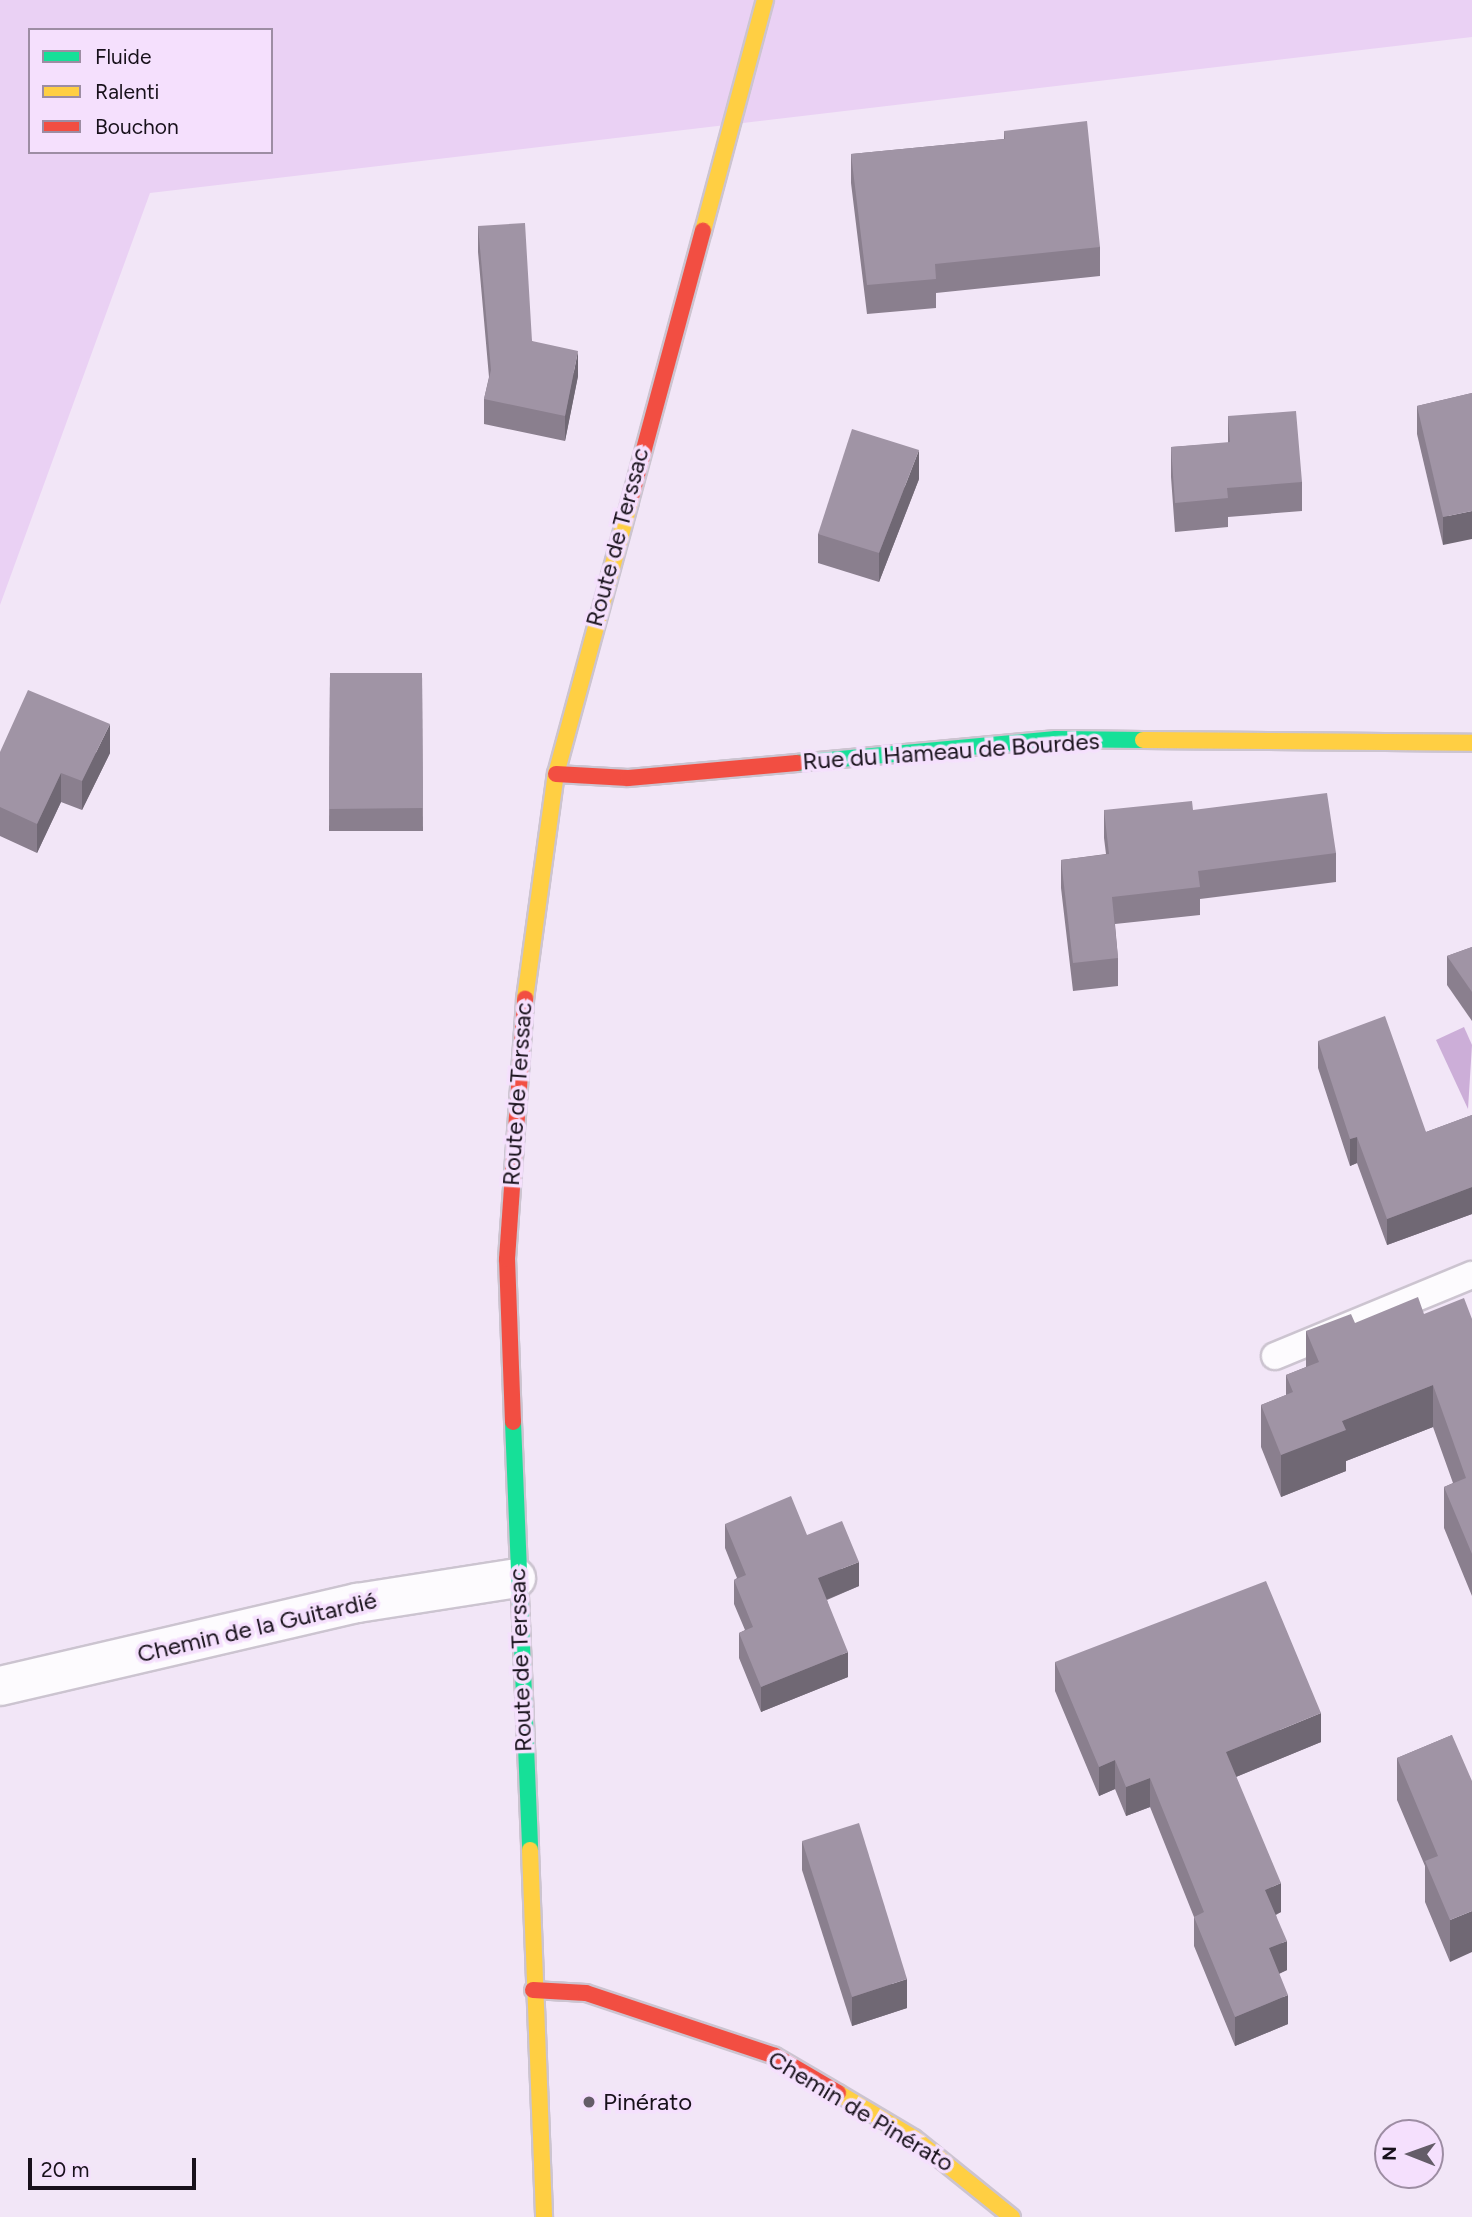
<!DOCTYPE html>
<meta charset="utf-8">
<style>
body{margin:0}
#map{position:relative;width:1472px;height:2217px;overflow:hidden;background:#f2e6f7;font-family:Figtree,sans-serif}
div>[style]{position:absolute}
.green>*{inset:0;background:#ead1f4}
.water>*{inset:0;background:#ccaed8}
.roads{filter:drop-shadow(2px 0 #ccc4d0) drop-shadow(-2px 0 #ccc4d0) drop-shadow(0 2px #ccc4d0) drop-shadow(0 -2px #ccc4d0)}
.lane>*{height:26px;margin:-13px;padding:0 13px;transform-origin:13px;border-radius:13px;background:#fdfbfe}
.street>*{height:38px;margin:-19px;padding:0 19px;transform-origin:19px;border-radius:19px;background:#fdfbfe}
.fast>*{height:16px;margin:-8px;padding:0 8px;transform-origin:8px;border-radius:8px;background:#16e098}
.slow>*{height:16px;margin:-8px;padding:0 8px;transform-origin:8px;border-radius:8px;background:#ffcf43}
.jam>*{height:16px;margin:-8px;padding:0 8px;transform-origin:8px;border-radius:8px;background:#f24e42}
.wall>*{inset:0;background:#8a7f8e}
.shaded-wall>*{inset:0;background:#706874}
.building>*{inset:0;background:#a094a5}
.dots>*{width:19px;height:19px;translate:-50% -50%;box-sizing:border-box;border:4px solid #f5e0fd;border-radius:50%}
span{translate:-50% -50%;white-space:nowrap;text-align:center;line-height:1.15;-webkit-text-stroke:7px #f5e0fd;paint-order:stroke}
.street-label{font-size:24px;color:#18111b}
.poi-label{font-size:24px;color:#18111b}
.left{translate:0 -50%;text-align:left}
.legend{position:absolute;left:28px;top:28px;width:245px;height:126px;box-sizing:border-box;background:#f5e0fd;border:2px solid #9d8da3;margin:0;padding:9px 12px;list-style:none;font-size:21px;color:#18111b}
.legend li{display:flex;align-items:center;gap:14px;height:35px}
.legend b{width:35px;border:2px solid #9d8da3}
.north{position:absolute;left:1374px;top:2119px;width:70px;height:70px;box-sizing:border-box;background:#f5e0fd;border:2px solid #9d8da3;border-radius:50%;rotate:271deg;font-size:19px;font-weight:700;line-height:28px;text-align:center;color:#18111b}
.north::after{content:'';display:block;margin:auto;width:24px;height:32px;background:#645c68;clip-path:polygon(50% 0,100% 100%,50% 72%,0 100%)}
.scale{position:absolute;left:28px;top:2158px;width:168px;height:32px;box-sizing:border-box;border:4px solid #18111b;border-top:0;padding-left:9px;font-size:21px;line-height:24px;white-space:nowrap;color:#18111b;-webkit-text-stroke:5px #f5e0fd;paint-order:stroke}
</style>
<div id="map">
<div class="green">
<i style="clip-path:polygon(evenodd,0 0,1472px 0,1472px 37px,150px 193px,0 605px,0 0,30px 30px,271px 30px,271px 152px,30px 152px,30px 30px)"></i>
</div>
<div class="water">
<i style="clip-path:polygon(1464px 1027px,1472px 1045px,1468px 1109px,1436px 1040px)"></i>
</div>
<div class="roads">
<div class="lane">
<i style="left:1275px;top:1356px;width:213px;rotate:-22.4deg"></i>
</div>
<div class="street">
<i style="left:0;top:1686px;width:367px;rotate:-13.1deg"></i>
<i style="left:357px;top:1603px;width:161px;rotate:-8.9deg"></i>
</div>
<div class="fast">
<i style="left:797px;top:763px;width:260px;rotate:-5.3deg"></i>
<i style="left:1056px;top:739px;width:87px;rotate:0.7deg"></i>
<i style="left:513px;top:1422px;width:428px;rotate:87.7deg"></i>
</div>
<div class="slow">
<i style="left:703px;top:231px;width:239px;rotate:-75deg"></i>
<i style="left:1143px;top:740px;width:329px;rotate:0.5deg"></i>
<i style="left:525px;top:999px;width:227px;rotate:-82.2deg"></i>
<i style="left:556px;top:774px;width:283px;rotate:-74.8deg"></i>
<i style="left:530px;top:1850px;width:367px;rotate:87.8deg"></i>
<i style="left:838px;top:2093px;width:88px;rotate:30.6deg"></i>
<i style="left:914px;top:2138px;width:126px;rotate:38.9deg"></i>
</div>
<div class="jam">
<i style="left:630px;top:501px;width:280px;rotate:-74.9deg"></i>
<i style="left:556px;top:774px;width:72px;rotate:3.2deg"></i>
<i style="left:628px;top:778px;width:170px;rotate:-5.1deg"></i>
<i style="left:513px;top:1422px;width:163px;rotate:-92.1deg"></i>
<i style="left:507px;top:1259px;width:261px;rotate:-86deg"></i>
<i style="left:533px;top:1990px;width:53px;rotate:3.2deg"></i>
<i style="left:586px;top:1993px;width:199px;rotate:18.4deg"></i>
<i style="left:775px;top:2056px;width:73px;rotate:30.4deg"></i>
</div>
</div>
<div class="wall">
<i style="clip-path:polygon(1004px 131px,1100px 247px,1100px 276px,936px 293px,936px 308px,867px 314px,851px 183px,851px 154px,1004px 139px)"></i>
<i style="clip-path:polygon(478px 226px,532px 341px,578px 376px,565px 441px,484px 424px,484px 399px,489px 377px,478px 252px)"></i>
<i style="clip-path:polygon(1472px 393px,1443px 545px,1417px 434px,1417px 406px)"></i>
<i style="clip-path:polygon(1228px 416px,1302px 482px,1302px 511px,1228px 517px,1228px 527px,1175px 532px,1171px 477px,1171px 447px,1228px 443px)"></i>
<i style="clip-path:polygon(919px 479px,879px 582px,818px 563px,818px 534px)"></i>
<i style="clip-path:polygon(330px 673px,422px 673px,423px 831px,329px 831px)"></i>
<i style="clip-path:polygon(0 752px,110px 753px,82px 810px,61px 802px,37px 853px,0 836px)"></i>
<i style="clip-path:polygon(1104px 810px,1193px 810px,1336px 853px,1336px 882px,1200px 899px,1200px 915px,1115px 924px,1118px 958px,1118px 986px,1073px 991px,1061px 888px,1061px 860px,1106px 854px,1104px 838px)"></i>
<i style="clip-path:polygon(1472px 947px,1472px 1021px,1447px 985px,1447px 956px)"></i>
<i style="clip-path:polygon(1318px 1041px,1426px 1132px,1472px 1115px,1472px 1214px,1387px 1245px,1357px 1163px,1350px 1166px,1318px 1068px)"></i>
<i style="clip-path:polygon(1424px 1314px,1472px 1319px,1472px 1596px,1444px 1528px,1444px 1487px,1453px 1483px,1433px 1427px,1346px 1461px,1346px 1471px,1281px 1497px,1261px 1447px,1261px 1405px,1286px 1395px,1286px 1375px,1306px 1367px,1306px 1331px)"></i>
<i style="clip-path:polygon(725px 1524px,807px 1535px,859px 1586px,827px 1600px,848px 1677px,761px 1712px,739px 1658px,739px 1633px,745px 1630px,734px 1604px,734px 1580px,737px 1578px,725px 1548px)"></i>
<i style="clip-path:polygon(1055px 1662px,1321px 1742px,1236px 1777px,1281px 1912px,1276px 1915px,1287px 1970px,1279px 1974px,1288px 2024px,1235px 2046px,1194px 1946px,1194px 1917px,1150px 1807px,1126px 1816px,1115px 1789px,1099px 1796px,1055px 1691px)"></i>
<i style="clip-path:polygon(1452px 1735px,1450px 1962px,1425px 1902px,1425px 1866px,1397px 1800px,1397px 1758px)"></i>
<i style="clip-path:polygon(802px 1841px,907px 2008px,852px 2026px,802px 1870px)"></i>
</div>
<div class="shaded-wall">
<i style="clip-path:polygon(578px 351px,578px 376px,565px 441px,565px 416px)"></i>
<i style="clip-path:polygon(919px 450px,919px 479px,879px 582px,879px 553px)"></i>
<i style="clip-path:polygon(1472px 511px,1472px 539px,1443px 545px,1443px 517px)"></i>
<i style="clip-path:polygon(110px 724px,110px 753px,82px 810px,82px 781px)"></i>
<i style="clip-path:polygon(61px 773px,61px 802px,37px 853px,37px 824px)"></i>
<i style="clip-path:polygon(1357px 1137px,1357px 1163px,1350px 1166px,1350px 1139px)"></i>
<i style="clip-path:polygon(1472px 1187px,1472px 1214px,1387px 1245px,1387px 1219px)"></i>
<i style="clip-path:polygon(1433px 1385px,1433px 1427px,1346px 1461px,1346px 1471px,1281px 1497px,1281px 1455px,1342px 1421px)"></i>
<i style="clip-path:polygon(859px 1562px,859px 1586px,818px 1603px,818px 1578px)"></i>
<i style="clip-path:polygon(848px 1652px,848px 1677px,761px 1712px,761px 1687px)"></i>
<i style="clip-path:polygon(1321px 1713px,1321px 1742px,1226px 1781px,1226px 1752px)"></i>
<i style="clip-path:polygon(1115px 1760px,1115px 1789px,1099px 1796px,1099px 1767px)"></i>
<i style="clip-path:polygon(1150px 1778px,1150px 1807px,1126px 1816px,1126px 1787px)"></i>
<i style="clip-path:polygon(1281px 1883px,1281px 1912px,1265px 1919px,1265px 1890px)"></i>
<i style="clip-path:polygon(1472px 1911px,1472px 1952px,1450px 1962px,1450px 1920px)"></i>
<i style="clip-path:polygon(1287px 1941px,1287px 1970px,1269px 1978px,1269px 1948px)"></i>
<i style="clip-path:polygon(907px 1979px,907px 2008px,852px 2026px,852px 1997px)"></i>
<i style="clip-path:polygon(1288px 1995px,1288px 2024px,1235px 2046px,1235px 2017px)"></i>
</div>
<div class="building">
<i style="clip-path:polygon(1087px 121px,1100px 247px,935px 264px,936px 279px,867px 285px,851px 154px,1005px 139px,1004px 131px)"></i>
<i style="clip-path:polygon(525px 223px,532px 341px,578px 351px,565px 416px,484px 399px,491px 370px,478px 226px)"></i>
<i style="clip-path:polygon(1472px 393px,1472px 511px,1443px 517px,1417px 406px)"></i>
<i style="clip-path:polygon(1296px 411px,1302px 482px,1227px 488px,1228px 498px,1175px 503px,1171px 447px,1230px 442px,1228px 416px)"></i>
<i style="clip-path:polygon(852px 429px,919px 450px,879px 553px,818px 534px)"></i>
<i style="clip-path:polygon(330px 673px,422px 673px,423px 808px,329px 809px)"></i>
<i style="clip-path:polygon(28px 690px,110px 724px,82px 781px,61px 773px,37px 824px,0 807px,0 752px)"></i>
<i style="clip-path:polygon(1327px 793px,1336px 853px,1198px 871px,1200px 887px,1112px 897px,1118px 958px,1073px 963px,1061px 860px,1109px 854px,1104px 810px,1192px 801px,1193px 810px)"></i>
<i style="clip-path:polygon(1472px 947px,1472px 992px,1447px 956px)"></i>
<i style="clip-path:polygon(1385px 1016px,1426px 1132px,1472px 1115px,1472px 1187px,1387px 1219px,1357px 1137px,1350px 1139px,1318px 1041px)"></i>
<i style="clip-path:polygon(1418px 1297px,1424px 1314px,1464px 1298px,1472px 1319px,1472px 1554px,1444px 1487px,1466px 1478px,1433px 1385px,1342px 1421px,1346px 1430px,1281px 1455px,1261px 1405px,1293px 1392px,1286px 1375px,1319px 1362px,1306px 1331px,1351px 1314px,1355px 1323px)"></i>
<i style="clip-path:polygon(791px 1496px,807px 1535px,842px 1521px,859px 1562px,818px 1578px,848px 1652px,761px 1687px,739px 1633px,753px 1627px,734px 1580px,746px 1575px,725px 1524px)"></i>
<i style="clip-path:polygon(1266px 1581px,1321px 1713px,1226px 1752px,1281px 1883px,1265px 1890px,1287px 1941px,1269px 1948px,1288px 1995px,1235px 2017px,1194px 1917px,1204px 1912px,1150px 1778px,1126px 1787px,1115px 1760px,1099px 1767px,1055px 1662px)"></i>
<i style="clip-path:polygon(1452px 1735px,1472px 1781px,1472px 1911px,1450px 1920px,1425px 1861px,1438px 1856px,1397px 1758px)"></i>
<i style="clip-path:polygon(859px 1823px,907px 1979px,852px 1997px,802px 1841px)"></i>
</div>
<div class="dots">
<i style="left:589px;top:2102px;background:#645c68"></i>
</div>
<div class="street-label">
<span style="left:617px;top:537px;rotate:-75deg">Route de Terssac</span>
<span style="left:951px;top:751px;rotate:-4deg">Rue du Hameau de Bourdes</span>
<span style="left:517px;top:1094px;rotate:-86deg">Route de Terssac</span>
<span style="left:257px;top:1627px;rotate:-13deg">Chemin de la Guitardié</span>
<span style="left:520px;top:1660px;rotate:-92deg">Route de Terssac</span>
<span style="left:861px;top:2111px;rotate:31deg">Chemin de Pinérato</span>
</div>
<div class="poi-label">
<span class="left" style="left:603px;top:2102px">Pinérato</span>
</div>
<ul class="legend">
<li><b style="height:9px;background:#16e098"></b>Fluide</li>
<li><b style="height:9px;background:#ffcf43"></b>Ralenti</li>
<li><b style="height:9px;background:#f24e42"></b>Bouchon</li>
</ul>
<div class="north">N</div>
<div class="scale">20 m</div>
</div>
